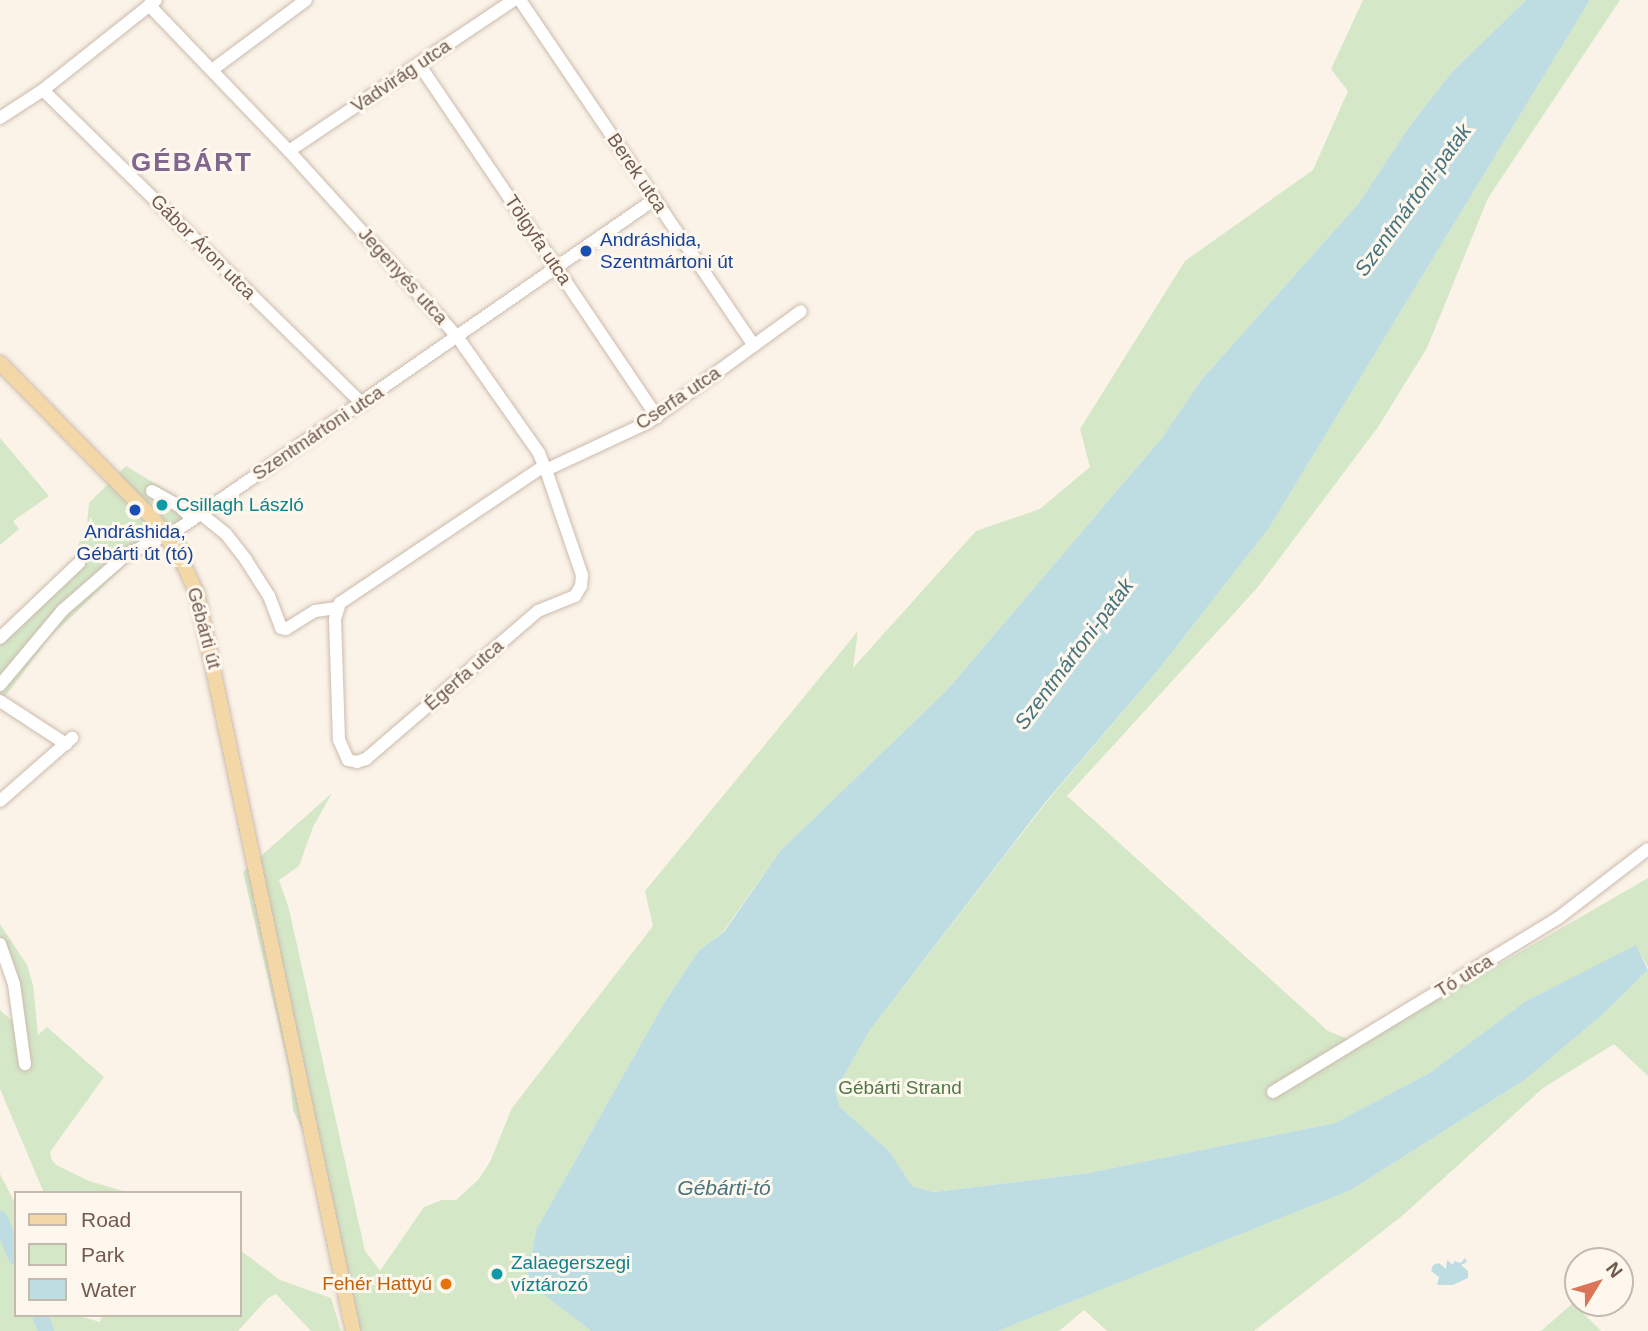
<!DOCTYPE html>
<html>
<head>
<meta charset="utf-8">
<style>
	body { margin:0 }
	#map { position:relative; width:1648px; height:1331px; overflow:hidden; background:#fbf3e8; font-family:Arial,sans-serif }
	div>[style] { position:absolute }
	.green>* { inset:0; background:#d4e7c7 }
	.water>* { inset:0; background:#bedde3 }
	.river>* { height:16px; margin:-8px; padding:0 8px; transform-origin:8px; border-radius:8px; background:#bedde3 }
	.roads { filter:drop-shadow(0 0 2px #ccbbae) drop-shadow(0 0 2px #ccbbae) }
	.minor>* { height:12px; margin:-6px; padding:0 6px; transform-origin:6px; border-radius:6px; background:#fff }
	.major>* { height:14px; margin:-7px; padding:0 7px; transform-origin:7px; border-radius:7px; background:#f3d7a6 }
	.dots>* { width:19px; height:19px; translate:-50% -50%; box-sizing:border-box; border:4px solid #fdf7ee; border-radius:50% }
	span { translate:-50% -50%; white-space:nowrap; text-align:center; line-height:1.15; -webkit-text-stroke:6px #fdf7ee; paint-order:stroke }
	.street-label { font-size:19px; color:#725b4e }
	.transit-label { font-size:19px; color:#164399 }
	.left { translate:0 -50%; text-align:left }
	.culture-label { font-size:19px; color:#0d838f }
	.park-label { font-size:19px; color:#547747 }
	.food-label { font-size:19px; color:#c56008 }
	.right { translate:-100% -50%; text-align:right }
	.water-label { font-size:21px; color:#46737d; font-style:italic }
	.district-label { font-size:26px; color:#81668e; font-weight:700; letter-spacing:2px }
	.legend { position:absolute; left:14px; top:1191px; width:228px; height:126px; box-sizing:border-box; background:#fdf7ee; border:2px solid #c5b9ae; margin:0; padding:9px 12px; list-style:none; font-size:21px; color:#725b4e }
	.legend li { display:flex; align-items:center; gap:14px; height:35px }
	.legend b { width:35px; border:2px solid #c5b9ae }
	.north { position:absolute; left:1564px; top:1247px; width:70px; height:70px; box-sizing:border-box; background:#fdf7ee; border:2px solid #c5b9ae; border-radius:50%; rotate:52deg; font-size:19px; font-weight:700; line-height:28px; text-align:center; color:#725b4e }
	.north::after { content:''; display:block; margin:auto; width:24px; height:32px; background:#da7558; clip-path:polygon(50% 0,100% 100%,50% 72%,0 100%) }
</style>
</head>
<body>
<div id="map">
	<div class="green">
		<div style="clip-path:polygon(1363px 0,1526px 0,1451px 73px,1409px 127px,1358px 204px,1202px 379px,1161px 439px,947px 690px,780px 851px,723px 932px,699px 950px,664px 1003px,536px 1230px,532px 1252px,522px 1265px,538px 1289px,591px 1331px,346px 1331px,306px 1138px,293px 1110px,289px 1069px,243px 872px,332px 793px,313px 827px,299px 866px,279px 880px,289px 909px,365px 1251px,380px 1271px,424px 1207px,442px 1200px,456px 1200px,478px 1180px,490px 1162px,512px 1108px,653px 926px,645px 891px,858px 631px,853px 668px,976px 531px,1040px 509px,1090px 467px,1080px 429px,1185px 261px,1313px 170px,1348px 91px,1331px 69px)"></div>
		<div style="clip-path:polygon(1590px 0,1620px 0,1488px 198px,1427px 348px,1378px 427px,1258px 587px,1067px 796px,1328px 1031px,1361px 1044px,1648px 878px,1648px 967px,1636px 946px,1526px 1001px,1431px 1072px,1335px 1123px,1088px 1173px,934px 1192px,912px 1186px,890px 1152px,840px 1107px,835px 1091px,870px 1030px,1045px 804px,1159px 669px,1269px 528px)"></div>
		<div style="clip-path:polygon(0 438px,49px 496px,13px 521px,19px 529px,0 545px)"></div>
		<div style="clip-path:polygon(126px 466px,209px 516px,184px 533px,195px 561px,178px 571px,161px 543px,134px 557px,50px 637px,0 703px,0 630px,71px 563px,87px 523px,89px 503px)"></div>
		<div style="clip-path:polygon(0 924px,27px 965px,33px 985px,38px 1035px,47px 1027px,104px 1077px,50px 1152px,51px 1158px,56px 1165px,89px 1181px,130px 1193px,44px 1193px,0 1089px,0 1010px,18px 1026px,8px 972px,0 956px)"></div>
		<div style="clip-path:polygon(1648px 970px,1648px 1076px,1614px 1044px,1543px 1088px,1402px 1216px,1254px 1331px,1107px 1331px,1084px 1310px,1059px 1331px,998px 1331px,1351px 1190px,1526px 1079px,1602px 1015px)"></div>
		<div style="clip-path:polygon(0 1174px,16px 1205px,16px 1315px,76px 1315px,100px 1322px,102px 1315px,240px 1315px,240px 1250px,280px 1280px,331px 1298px,341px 1331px,311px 1331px,276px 1294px,268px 1298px,238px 1331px,0 1331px)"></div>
		<div style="clip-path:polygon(1573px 1303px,1601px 1331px,1541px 1331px)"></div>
	</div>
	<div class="water">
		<div style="clip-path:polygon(1526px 0,1590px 0,1269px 528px,1159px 669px,1044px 804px,870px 1030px,835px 1091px,840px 1107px,890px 1152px,912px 1186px,934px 1192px,1088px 1173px,1335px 1123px,1431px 1072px,1526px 1001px,1636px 945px,1648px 970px,1602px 1015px,1526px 1079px,1351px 1190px,998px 1331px,591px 1331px,537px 1289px,522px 1265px,532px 1252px,536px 1230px,664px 1003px,699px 950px,724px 932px,780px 851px,947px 690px,1161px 439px,1202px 379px,1358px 204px,1409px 127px,1451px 73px)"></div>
		<div style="clip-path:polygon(1465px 1258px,1467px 1262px,1461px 1265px,1468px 1271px,1468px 1278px,1453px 1285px,1437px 1285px,1439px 1277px,1431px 1271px,1433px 1265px,1439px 1263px,1446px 1269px,1447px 1260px,1453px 1265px,1454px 1261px,1461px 1263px)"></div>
	</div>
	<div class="river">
		<div style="left:0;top:1219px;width:41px;rotate:67.2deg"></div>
		<div style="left:40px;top:1315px;width:17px;rotate:69deg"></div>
	</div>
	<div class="roads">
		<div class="minor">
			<div style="left:520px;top:0;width:417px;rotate:55.9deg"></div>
			<div style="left:149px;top:5px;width:202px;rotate:46.2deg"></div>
			<div style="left:289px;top:151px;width:248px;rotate:47.8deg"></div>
			<div style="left:456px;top:335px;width:144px;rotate:54.9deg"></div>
			<div style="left:539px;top:453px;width:14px;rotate:69deg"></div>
			<div style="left:544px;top:466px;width:4px;rotate:63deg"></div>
			<div style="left:546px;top:470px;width:111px;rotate:71.1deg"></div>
			<div style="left:582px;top:575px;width:11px;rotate:95deg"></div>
			<div style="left:581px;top:586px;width:12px;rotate:121deg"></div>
			<div style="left:575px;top:596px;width:40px;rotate:158deg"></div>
			<div style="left:538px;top:611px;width:227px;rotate:139.3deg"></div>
			<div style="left:366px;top:759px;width:9px;rotate:162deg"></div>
			<div style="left:357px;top:762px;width:9px;rotate:-167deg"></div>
			<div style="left:348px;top:760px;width:22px;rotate:-114deg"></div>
			<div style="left:339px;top:740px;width:121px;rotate:-91.9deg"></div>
			<div style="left:335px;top:619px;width:17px;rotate:-73deg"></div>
			<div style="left:340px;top:603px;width:246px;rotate:-33.9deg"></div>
			<div style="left:419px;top:64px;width:426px;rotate:56deg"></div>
			<div style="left:212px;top:70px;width:117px;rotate:-36.7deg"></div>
			<div style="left:43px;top:90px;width:448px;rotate:44.5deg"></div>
			<div style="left:0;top:118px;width:51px;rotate:-33.1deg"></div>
			<div style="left:43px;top:90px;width:144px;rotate:-38.5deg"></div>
			<div style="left:289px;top:151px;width:271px;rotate:-33.9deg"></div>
			<div style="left:546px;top:470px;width:111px;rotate:-25deg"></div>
			<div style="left:647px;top:423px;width:190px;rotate:-36deg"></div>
			<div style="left:152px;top:491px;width:31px;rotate:29deg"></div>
			<div style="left:179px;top:506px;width:19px;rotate:43deg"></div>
			<div style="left:200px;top:513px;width:33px;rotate:39deg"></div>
			<div style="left:226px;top:534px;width:33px;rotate:52deg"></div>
			<div style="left:246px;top:560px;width:43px;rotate:57.4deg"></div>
			<div style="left:269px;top:596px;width:34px;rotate:69deg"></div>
			<div style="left:281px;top:628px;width:5px;rotate:11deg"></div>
			<div style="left:286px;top:629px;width:34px;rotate:-32deg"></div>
			<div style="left:315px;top:611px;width:22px;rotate:-8deg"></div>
			<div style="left:0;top:638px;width:109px;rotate:-43.5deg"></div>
			<div style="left:0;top:685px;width:98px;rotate:-50deg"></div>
			<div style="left:63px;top:610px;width:84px;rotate:-41.1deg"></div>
			<div style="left:126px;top:555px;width:60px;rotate:-26.6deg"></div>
			<div style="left:180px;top:528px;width:578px;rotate:-34.71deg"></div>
			<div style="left:0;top:701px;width:79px;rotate:33.1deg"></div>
			<div style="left:0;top:801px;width:96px;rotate:-41.2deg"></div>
			<div style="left:0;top:944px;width:42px;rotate:70.7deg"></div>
			<div style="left:14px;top:984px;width:81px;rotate:82.2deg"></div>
			<div style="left:1273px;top:1092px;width:334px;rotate:-31.4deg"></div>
			<div style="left:1558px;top:918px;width:113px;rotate:-37.5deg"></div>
		</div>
		<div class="major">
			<div style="left:0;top:363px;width:221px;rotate:45.5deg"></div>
			<div style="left:155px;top:521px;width:44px;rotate:55.2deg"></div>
			<div style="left:180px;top:557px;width:40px;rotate:65deg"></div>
			<div style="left:197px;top:593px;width:754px;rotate:78.06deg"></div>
		</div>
	</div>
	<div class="dots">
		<div style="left:586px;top:251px;background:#1a4fb4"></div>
		<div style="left:162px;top:505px;background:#0f9aa8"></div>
		<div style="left:135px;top:510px;background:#1a4fb4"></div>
		<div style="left:497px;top:1274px;background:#0f9aa8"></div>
		<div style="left:446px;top:1284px;background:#e8710a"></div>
	</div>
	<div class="street-label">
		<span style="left:401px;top:76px;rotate:-34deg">Vadvirág utca</span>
		<span style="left:637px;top:173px;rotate:56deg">Berek utca</span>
		<span style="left:538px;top:240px;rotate:56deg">Tölgyfa utca</span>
		<span style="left:203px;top:247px;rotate:45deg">Gábor Áron utca</span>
		<span style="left:403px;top:276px;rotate:48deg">Jegenyés utca</span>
		<span style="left:678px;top:398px;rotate:-34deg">Cserfa utca</span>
		<span style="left:318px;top:433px;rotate:-34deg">Szentmártoni utca</span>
		<span style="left:204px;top:628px;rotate:75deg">Gébárti út</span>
		<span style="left:464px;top:675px;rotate:-41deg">Égerfa utca</span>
		<span style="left:1464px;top:976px;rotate:-32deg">Tó utca</span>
	</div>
	<div class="transit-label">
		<span class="left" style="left:600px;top:251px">Andráshida,<br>Szentmártoni út</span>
		<span style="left:135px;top:543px">Andráshida,<br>Gébárti út (tó)</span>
	</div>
	<div class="culture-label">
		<span class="left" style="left:176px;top:505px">Csillagh László</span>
		<span class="left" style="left:511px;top:1274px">Zalaegerszegi<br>víztározó</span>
	</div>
	<div class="park-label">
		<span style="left:900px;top:1088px">Gébárti Strand</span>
	</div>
	<div class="food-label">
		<span class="right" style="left:432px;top:1284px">Fehér Hattyú</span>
	</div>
	<div class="water-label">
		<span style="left:1413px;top:200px;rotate:-54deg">Szentmártoni-patak</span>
		<span style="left:1074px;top:654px;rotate:-53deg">Szentmártoni-patak</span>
		<span style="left:724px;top:1188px">Gébárti-tó</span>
	</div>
	<div class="district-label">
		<span style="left:192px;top:163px">GÉBÁRT</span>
	</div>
	<ul class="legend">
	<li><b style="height:9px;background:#f3d7a6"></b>Road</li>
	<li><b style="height:19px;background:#d4e7c7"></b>Park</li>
	<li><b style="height:19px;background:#bedde3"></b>Water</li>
	</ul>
	<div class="north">N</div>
</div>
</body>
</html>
